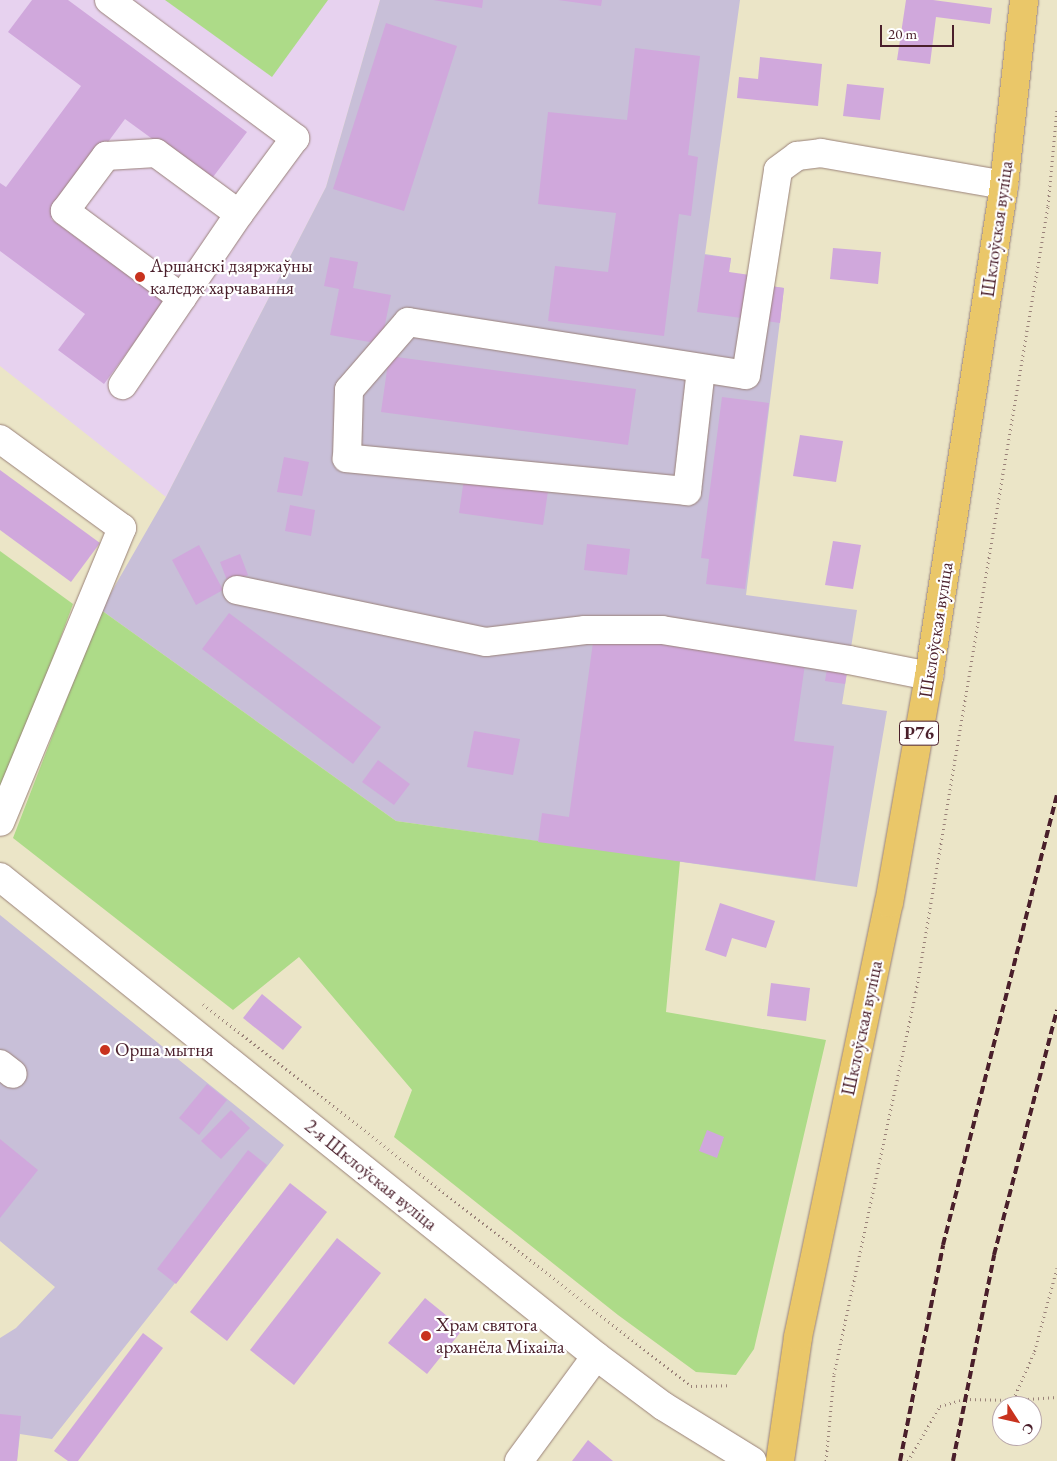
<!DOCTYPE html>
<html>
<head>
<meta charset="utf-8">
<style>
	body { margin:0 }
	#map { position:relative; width:1057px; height:1461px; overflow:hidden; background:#ebe5c7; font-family:"EB Garamond",serif }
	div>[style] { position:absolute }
	.built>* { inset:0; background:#e7d2ef }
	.industrial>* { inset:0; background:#c8bfd8 }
	.green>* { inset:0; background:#addb88 }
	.building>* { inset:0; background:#d0a8dc }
	.path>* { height:3px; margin-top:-1.5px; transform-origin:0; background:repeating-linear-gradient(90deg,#9a8279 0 1px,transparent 0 5px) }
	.roads { filter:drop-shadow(0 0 1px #9a8279) drop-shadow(0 0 1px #9a8279) }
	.minor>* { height:28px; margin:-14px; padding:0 14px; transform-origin:14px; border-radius:14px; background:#fff }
	.major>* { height:28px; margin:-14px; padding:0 14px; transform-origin:14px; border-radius:14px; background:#eac769 }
	.rail>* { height:4px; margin-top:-2px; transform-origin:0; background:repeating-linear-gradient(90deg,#4a1f2b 0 8px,transparent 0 12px) }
	.dots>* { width:14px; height:14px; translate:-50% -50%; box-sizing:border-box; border:2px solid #fff; border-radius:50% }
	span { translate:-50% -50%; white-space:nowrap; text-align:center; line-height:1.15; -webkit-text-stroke:4.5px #fff; paint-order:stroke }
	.shield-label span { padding:1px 4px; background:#fff; border:1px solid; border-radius:4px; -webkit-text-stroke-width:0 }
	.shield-label { font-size:18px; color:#4a1f2b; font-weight:700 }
	.street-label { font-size:19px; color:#4a1f2b }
	.poi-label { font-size:19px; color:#4a1f2b }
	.left { translate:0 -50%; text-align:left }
	.north { position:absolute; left:992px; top:1396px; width:50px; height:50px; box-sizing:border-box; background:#fff; border:1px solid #b7a5aa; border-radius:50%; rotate:125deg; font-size:14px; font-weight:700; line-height:20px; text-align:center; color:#4a1f2b }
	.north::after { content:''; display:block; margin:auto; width:18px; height:22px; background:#c8321e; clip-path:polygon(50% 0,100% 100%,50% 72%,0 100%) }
	.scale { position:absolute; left:880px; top:25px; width:74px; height:22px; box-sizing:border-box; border:2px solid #4a1f2b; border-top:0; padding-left:6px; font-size:15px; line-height:18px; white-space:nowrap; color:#4a1f2b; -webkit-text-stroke:4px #fff; paint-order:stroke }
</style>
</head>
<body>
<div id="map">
	<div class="built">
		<div style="clip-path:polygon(0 0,380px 0,326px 187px,166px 497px,0 366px)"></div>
	</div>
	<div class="industrial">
		<div style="clip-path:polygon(380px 0,740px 0,705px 254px,731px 258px,729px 272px,749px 283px,784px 288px,746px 595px,857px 610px,842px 704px,887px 711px,857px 887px,396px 821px,101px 610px,166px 497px,326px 187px)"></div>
		<div style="clip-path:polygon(0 915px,284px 1145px,52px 1439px,20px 1434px,17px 1461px,0 1461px,0 1338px,16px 1328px,55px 1287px,0 1241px)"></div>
	</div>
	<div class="green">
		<div style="clip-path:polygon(165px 0,328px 0,272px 77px)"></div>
		<div style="clip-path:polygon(0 551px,73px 604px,0 801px)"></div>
		<div style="clip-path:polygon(101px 610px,396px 821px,680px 861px,666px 1012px,826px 1040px,754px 1349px,736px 1375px,696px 1372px,618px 1315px,394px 1137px,412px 1090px,299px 957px,233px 1010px,13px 838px)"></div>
	</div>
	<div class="building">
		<div style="clip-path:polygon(32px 0,68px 0,247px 132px,210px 181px,125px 119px,51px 219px,164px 302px,104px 384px,58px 350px,85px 314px,0 251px,0 183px,6px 187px,81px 86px,8px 32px)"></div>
		<div style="clip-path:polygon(433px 0,483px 0,482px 8px)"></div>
		<div style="clip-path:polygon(558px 0,602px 0,601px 6px)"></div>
		<div style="clip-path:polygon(906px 0,933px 0,992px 8px,990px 24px,936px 17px,930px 64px,897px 60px)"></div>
		<div style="clip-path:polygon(386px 23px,457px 46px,404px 211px,333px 189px)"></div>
		<div style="clip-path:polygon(635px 48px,700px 56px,688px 155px,698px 157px,691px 216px,679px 214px,664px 336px,548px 321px,555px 266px,608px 272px,616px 213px,538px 204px,548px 112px,627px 120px)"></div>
		<div style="clip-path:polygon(760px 57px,822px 64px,818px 106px,737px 98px,739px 77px,758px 79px)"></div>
		<div style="clip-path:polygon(847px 84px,884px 88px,880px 120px,843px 116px)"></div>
		<div style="clip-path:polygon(833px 248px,881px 252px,878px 284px,830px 279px)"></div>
		<div style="clip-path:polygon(705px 255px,731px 258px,729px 272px,750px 275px,749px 283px,784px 288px,780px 323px,697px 312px)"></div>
		<div style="clip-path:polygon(330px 257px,358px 262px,353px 288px,391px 295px,381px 344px,330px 335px,339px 289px,324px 286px)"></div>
		<div style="clip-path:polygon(389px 356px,636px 389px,628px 445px,381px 412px)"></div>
		<div style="clip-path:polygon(722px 397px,769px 403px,745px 589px,706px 584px,709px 559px,701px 558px)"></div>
		<div style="clip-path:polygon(800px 435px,843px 441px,836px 482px,793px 476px)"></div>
		<div style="clip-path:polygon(284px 457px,309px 462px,302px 496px,277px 492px)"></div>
		<div style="clip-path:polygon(0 470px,100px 543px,71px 582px,0 530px)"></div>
		<div style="clip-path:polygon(464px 479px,548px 491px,543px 525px,459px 513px)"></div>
		<div style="clip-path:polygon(290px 505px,315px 510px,311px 536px,285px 531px)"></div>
		<div style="clip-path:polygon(833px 541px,861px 545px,853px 589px,825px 585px)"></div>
		<div style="clip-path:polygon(587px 544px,630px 549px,627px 575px,584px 570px)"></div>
		<div style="clip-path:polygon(199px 545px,223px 590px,196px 605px,172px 560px)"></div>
		<div style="clip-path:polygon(240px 554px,248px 575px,228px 583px,220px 562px)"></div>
		<div style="clip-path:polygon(229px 613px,381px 727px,353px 764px,202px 649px)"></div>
		<div style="clip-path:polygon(594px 635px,805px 664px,794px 741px,834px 746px,815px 880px,538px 842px,542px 813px,569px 817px)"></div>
		<div style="clip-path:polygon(828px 663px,848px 666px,845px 684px,825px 681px)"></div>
		<div style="clip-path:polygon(474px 731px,520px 739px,513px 775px,467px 767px)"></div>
		<div style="clip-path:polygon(378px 760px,410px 784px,394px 805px,362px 782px)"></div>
		<div style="clip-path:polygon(720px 903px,775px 921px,766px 948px,732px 938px,726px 957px,705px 950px)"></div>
		<div style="clip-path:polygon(771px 983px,810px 988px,806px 1021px,767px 1016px)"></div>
		<div style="clip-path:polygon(262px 994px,302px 1027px,283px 1050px,243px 1018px)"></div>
		<div style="clip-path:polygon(207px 1084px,227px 1100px,199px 1135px,179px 1118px)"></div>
		<div style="clip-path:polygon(231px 1110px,250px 1128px,221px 1159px,201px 1141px)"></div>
		<div style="clip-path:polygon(707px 1130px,724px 1137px,717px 1158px,699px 1151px)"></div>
		<div style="clip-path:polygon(0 1139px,38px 1170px,0 1218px)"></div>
		<div style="clip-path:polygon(248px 1150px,267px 1165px,176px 1284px,157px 1269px)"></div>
		<div style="clip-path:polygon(290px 1183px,327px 1212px,227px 1341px,190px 1312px)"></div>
		<div style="clip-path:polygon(337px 1238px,381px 1273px,294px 1385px,250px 1350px)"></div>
		<div style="clip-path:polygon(425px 1298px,463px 1329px,427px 1374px,388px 1343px)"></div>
		<div style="clip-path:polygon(143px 1333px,163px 1348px,78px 1461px,68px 1461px,54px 1451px)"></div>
		<div style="clip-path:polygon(0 1414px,21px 1416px,17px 1461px,0 1461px)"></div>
		<div style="clip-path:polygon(588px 1440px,613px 1461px,572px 1461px)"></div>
	</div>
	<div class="path">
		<div style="left:203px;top:1004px;width:620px;rotate:38.05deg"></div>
		<div style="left:691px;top:1386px;width:39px;rotate:-1deg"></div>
		<div style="left:1057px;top:1268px;width:88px;rotate:105.1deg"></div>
		<div style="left:1034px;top:1353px;width:51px;rotate:114.1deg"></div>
		<div style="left:1013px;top:1400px;width:44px;rotate:-3.9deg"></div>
		<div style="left:826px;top:1461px;width:87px;rotate:-84.7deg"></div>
		<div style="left:834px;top:1374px;width:391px;rotate:-77.9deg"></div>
		<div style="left:916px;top:992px;width:797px;rotate:-80.47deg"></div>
		<div style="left:1048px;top:206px;width:97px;rotate:-84.7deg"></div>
		<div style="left:908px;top:1461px;width:64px;rotate:-59.8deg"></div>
		<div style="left:940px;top:1406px;width:26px;rotate:-16deg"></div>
		<div style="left:965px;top:1399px;width:48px;rotate:1.2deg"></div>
	</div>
	<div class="roads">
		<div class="minor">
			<div style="left:109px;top:0;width:232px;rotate:36.6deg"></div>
			<div style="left:295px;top:138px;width:94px;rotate:126.4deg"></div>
			<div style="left:239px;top:214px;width:207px;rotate:124.2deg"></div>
			<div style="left:182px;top:298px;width:146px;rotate:-143.4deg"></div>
			<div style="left:65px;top:211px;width:69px;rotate:-53.3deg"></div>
			<div style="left:106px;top:156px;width:50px;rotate:-3.4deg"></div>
			<div style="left:156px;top:153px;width:103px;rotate:36.3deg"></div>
			<div style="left:701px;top:369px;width:123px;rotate:96.5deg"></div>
			<div style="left:687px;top:491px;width:342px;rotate:-174.5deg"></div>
			<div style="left:347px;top:458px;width:68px;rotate:-88.3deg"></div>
			<div style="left:349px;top:390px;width:90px;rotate:-49.1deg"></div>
			<div style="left:408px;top:322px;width:342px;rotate:8.9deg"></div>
			<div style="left:746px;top:375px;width:207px;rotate:-81.1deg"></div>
			<div style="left:778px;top:170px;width:24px;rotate:-36deg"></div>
			<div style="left:797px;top:156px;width:24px;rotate:-7deg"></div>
			<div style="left:821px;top:153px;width:186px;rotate:9.9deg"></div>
			<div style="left:0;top:439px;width:151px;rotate:36.1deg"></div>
			<div style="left:122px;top:528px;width:318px;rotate:112.5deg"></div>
			<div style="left:237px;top:590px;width:254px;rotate:11.8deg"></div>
			<div style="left:486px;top:642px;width:100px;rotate:-6.9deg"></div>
			<div style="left:585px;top:630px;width:77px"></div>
			<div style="left:662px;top:630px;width:189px;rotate:9.1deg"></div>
			<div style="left:849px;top:660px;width:82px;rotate:11.3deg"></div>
			<div style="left:0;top:877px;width:765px;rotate:38.79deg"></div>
			<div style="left:596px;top:1356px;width:84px;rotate:36.7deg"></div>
			<div style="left:663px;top:1406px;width:105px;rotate:31.7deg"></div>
			<div style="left:0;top:1064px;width:16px;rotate:38deg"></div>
			<div style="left:519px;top:1461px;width:130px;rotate:-53.7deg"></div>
		</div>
		<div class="major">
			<div style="left:780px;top:1461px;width:125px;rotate:-81.7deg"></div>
			<div style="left:798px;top:1337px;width:443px;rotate:-78.2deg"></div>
			<div style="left:889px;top:903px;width:230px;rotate:-80deg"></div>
			<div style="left:929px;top:676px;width:497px;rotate:-81.3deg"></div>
			<div style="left:1004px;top:185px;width:186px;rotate:-83.8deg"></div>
		</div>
	</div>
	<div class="rail">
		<div style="left:900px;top:1461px;width:220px;rotate:-78.7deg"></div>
		<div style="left:943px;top:1245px;width:464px;rotate:-75.8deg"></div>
		<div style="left:953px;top:1461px;width:210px;rotate:-78.7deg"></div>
		<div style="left:994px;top:1255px;width:253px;rotate:-75.6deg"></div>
	</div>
	<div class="dots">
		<div style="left:140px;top:277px;background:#c8321e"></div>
		<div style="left:105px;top:1050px;background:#c8321e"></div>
		<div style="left:426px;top:1336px;background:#c8321e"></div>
	</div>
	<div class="shield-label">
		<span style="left:919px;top:733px">Р76</span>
	</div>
	<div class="street-label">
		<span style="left:997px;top:229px;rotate:-82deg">Шклоўская вуліца</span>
		<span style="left:936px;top:630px;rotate:-81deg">Шклоўская вуліца</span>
		<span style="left:862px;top:1028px;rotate:-78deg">Шклоўская вуліца</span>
		<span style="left:371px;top:1175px;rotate:39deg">2-я Шклоўская вуліца</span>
	</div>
	<div class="poi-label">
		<span class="left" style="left:150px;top:277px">Аршанскі дзяржаўны<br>каледж харчавання</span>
		<span class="left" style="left:115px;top:1050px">Орша мытня</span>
		<span class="left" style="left:436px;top:1336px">Храм святога<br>арханёла Міхаіла</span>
	</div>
	<div class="north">С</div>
	<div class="scale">20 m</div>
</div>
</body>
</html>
